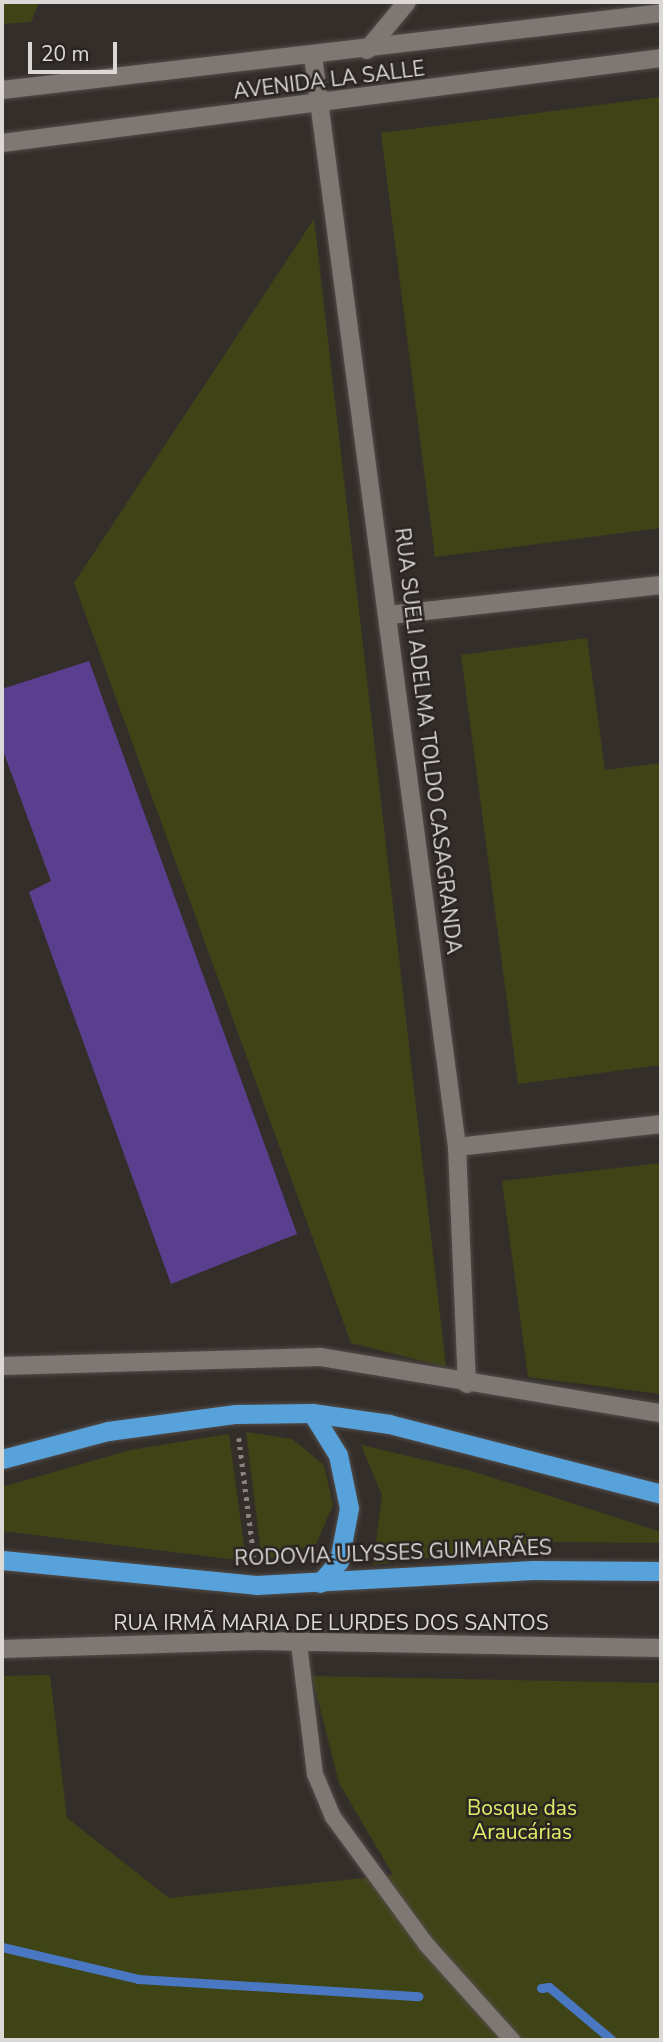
<!DOCTYPE html>
<html>
<head>
<meta charset="utf-8">
<style>
	body { margin:0 }
	#map { position:relative; width:663px; height:2042px; overflow:hidden; background:#342e2b; font-family:"Nunito Sans",sans-serif }
	div>[style] { position:absolute }
	.green>* { inset:0; background:#3f4417 }
	.stream>* { height:9px; margin:-4.5px; padding:0 4.5px; transform-origin:4.5px; border-radius:4.5px; background:#4977c2 }
	.building>* { inset:0; background:#5b3f8f }
	.path>* { height:4.5px; margin-top:-2.25px; transform-origin:0; background:repeating-linear-gradient(90deg,#888380 0 3.5px,transparent 0 8.5px) }
	.roads { filter:drop-shadow(0 0 2px #524d4a) drop-shadow(0 0 2px #524d4a) }
	.service>* { height:16px; margin:-8px; padding:0 8px; transform-origin:8px; border-radius:8px; background:#7e7773 }
	.minor>* { height:18px; margin:-9px; padding:0 9px; transform-origin:9px; border-radius:9px; background:#7e7773 }
	.tertiary>* { height:18px; margin:-9px; padding:0 9px; transform-origin:9px; border-radius:9px; background:#7e7773 }
	.secondary>* { height:18px; margin:-9px; padding:0 9px; transform-origin:9px; border-radius:9px; background:#7e7773 }
	.trunk>* { height:19px; margin:-9.5px; padding:0 9.5px; transform-origin:9.5px; border-radius:9.5px; background:#58a2dc }
	span { translate:-50% -50%; white-space:nowrap; text-align:center; line-height:1.15; -webkit-text-stroke:5px #2a2522; paint-order:stroke }
	.street-label { font-size:21px; color:#dcd8d6 }
	.park-label { font-size:21px; color:#e0ef6a }
	.frame { position:absolute; inset:0; border:4px solid #dcd8d6; pointer-events:none }
	.scale { position:absolute; left:28px; top:42px; width:89px; height:32px; box-sizing:border-box; border:4px solid #dcd8d6; border-top:0; padding-left:9px; font-size:21px; line-height:24px; white-space:nowrap; color:#dcd8d6; -webkit-text-stroke:5px #2a2522; paint-order:stroke }
</style>
</head>
<body>
<div id="map">
	<div class="green">
		<div style="clip-path:polygon(2px 2px,39px 2px,31px 22px,2px 24px)"></div>
		<div style="clip-path:polygon(661px 97px,661px 528px,435px 557px,381px 133px)"></div>
		<div style="clip-path:polygon(314px 219px,446px 1367px,351px 1343px,74px 583px)"></div>
		<div style="clip-path:polygon(587px 638px,605px 770px,661px 763px,661px 1065px,518px 1084px,461px 655px)"></div>
		<div style="clip-path:polygon(661px 1163px,661px 1394px,528px 1377px,502px 1181px)"></div>
		<div style="clip-path:polygon(246px 1432px,292px 1439px,324px 1465px,333px 1505px,316px 1544px,262px 1561px)"></div>
		<div style="clip-path:polygon(229px 1434px,246px 1561px,2px 1531px,2px 1487px,130px 1450px)"></div>
		<div style="clip-path:polygon(361px 1445px,472px 1471px,661px 1532px,661px 1543px,549px 1542px,373px 1565px,382px 1495px)"></div>
		<div style="clip-path:polygon(50px 1675px,67px 1818px,169px 1898px,393px 1875px,339px 1783px,312px 1676px,661px 1683px,661px 2040px,2px 2040px,2px 1676px)"></div>
	</div>
	<div class="stream">
		<div style="left:2px;top:1947px;width:140px;rotate:13.2deg"></div>
		<div style="left:138px;top:1979px;width:281px;rotate:3.5deg"></div>
		<div style="left:541px;top:1988px;width:8px;rotate:-7deg"></div>
		<div style="left:549px;top:1987px;width:82px;rotate:40.1deg"></div>
	</div>
	<div class="building">
		<div style="clip-path:polygon(89px 661px,297px 1234px,171px 1284px,29px 892px,51px 881px,2px 748px,2px 689px)"></div>
	</div>
	<div class="path">
		<div style="left:239px;top:1438px;width:120px;rotate:82.8deg"></div>
	</div>
	<div class="roads">
		<div class="service">
			<div style="left:299px;top:1644px;width:131px;rotate:83deg"></div>
			<div style="left:315px;top:1774px;width:47px;rotate:67.3deg"></div>
			<div style="left:333px;top:1817px;width:157px;rotate:53.8deg"></div>
			<div style="left:426px;top:1944px;width:129px;rotate:48.1deg"></div>
		</div>
		<div class="minor">
			<div style="left:367px;top:50px;width:62px;rotate:-50.2deg"></div>
			<div style="left:313px;top:56px;width:1100px;rotate:82.48deg"></div>
			<div style="left:457px;top:1147px;width:237px;rotate:87.6deg"></div>
			<div style="left:389px;top:615px;width:274px;rotate:-6.3deg"></div>
			<div style="left:457px;top:1147px;width:205px;rotate:-6.4deg"></div>
		</div>
		<div class="tertiary">
			<div style="left:2px;top:1366px;width:319px;rotate:-1.6deg"></div>
			<div style="left:321px;top:1357px;width:345px;rotate:9.4deg"></div>
			<div style="left:2px;top:1649px;width:255px;rotate:-1.8deg"></div>
			<div style="left:257px;top:1641px;width:404px;rotate:1deg"></div>
		</div>
		<div class="secondary">
			<div style="left:2px;top:90px;width:663px;rotate:-6.66deg"></div>
			<div style="left:2px;top:143px;width:664px;rotate:-7.35deg"></div>
		</div>
		<div class="trunk">
			<div style="left:312px;top:1413px;width:49px;rotate:58.2deg"></div>
			<div style="left:338px;top:1455px;width:54px;rotate:78.3deg"></div>
			<div style="left:349px;top:1508px;width:54px;rotate:100.7deg"></div>
			<div style="left:339px;top:1561px;width:29px;rotate:131deg"></div>
			<div style="left:2px;top:1459px;width:110px;rotate:-14.8deg"></div>
			<div style="left:108px;top:1431px;width:129px;rotate:-7.6deg"></div>
			<div style="left:236px;top:1414px;width:76px;rotate:-0.8deg"></div>
			<div style="left:312px;top:1413px;width:78px;rotate:8.1deg"></div>
			<div style="left:389px;top:1424px;width:281px;rotate:14.4deg"></div>
			<div style="left:2px;top:1560px;width:255px;rotate:5.6deg"></div>
			<div style="left:256px;top:1585px;width:277px;rotate:-3.1deg"></div>
			<div style="left:533px;top:1570px;width:128px;rotate:0.4deg"></div>
		</div>
	</div>
	<div class="street-label">
		<span style="left:329px;top:80px;rotate:-7deg">AVENIDA LA SALLE</span>
		<span style="left:428px;top:741px;rotate:83deg">RUA SUELI ADELMA TOLDO CASAGRANDA</span>
		<span style="left:393px;top:1553px;rotate:-2deg">RODOVIA ULYSSES GUIMARÃES</span>
		<span style="left:331px;top:1623px">RUA IRMÃ MARIA DE LURDES DOS SANTOS</span>
	</div>
	<div class="park-label">
		<span style="left:522px;top:1820px">Bosque das<br>Araucárias</span>
	</div>
	<div class="frame"></div>
	<div class="scale">20 m</div>
</div>
</body>
</html>
